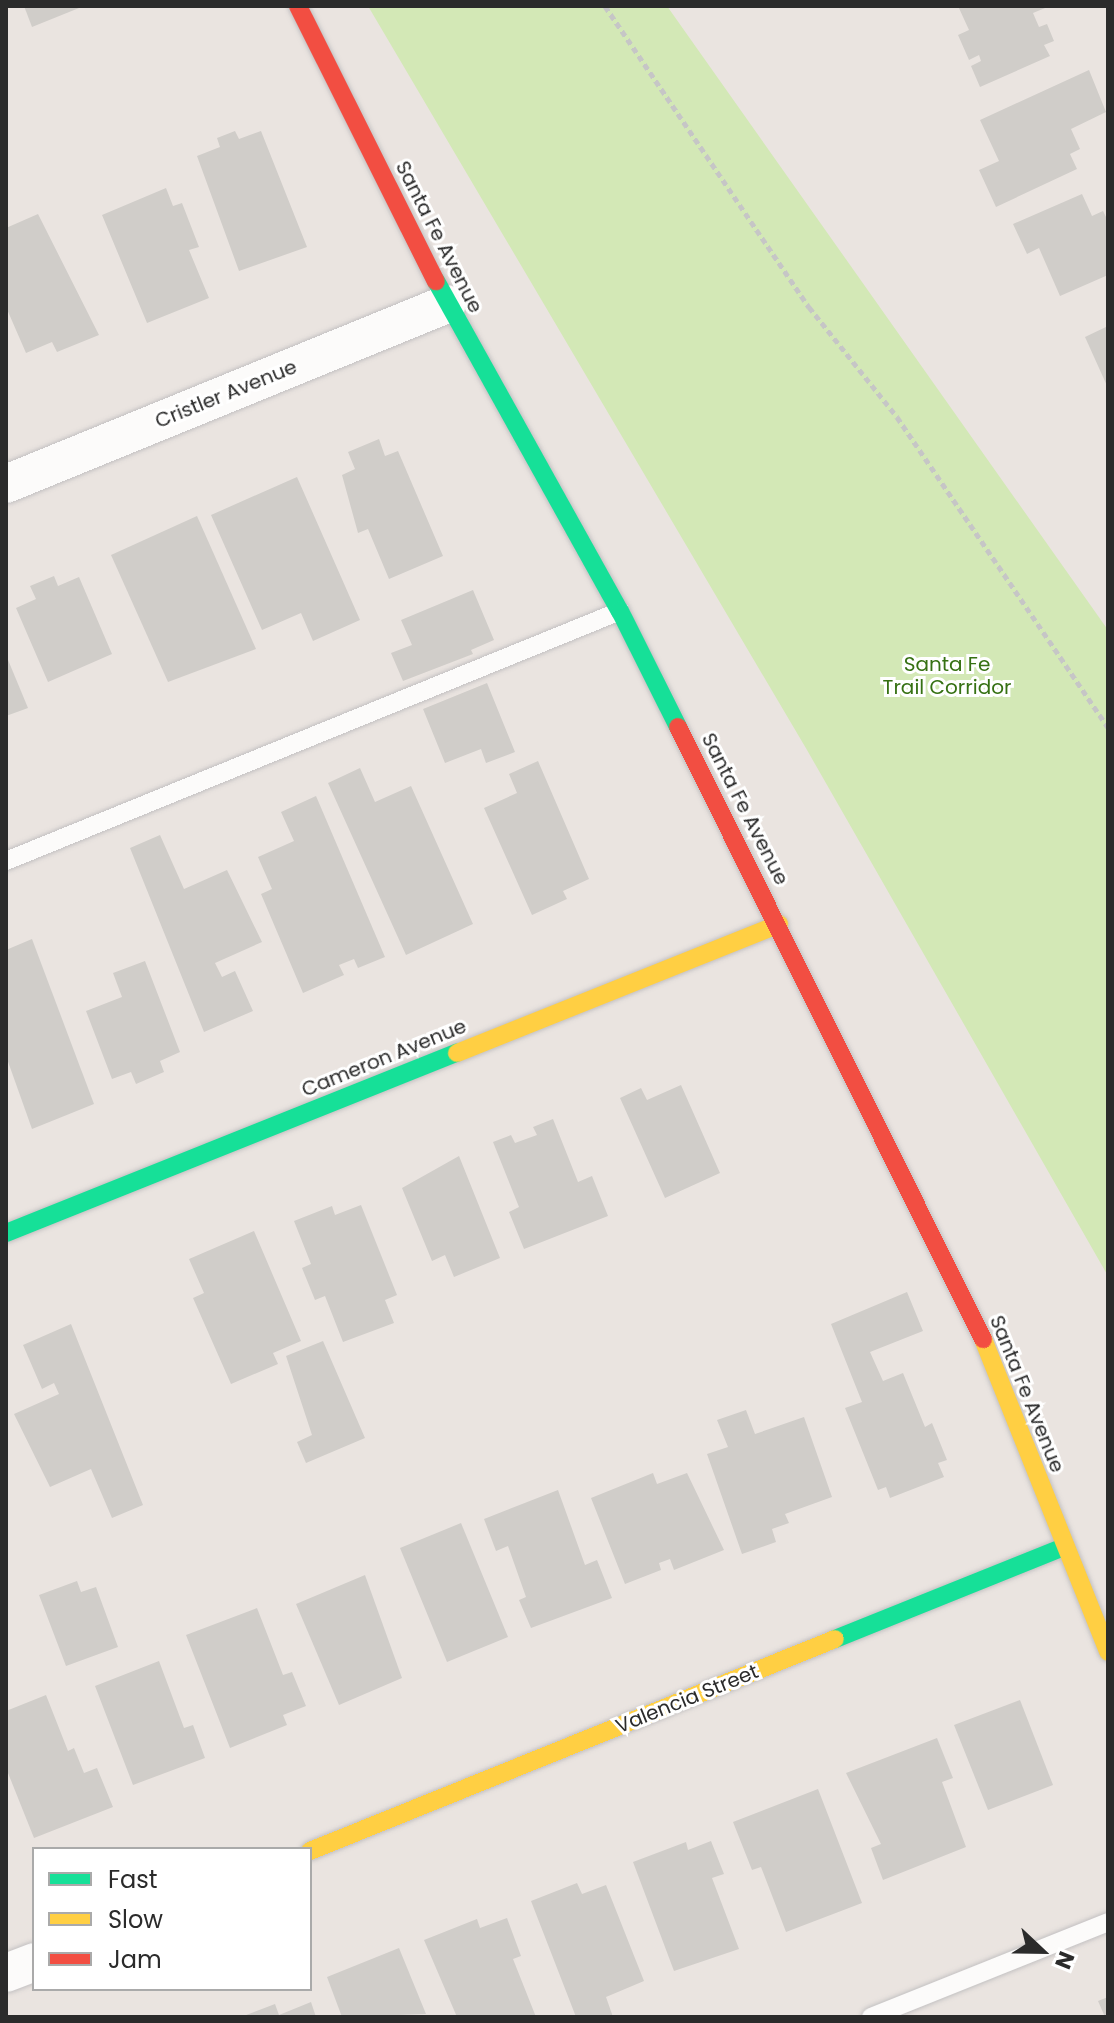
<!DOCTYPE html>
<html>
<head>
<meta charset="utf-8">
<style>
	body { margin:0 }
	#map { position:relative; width:1114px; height:2023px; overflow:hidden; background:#eae4e0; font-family:Poppins,sans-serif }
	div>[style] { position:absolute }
	.green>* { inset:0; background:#d3e8b6 }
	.building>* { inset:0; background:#d0cdc9 }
	.path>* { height:5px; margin-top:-2.5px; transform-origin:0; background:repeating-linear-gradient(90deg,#c6c6c6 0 6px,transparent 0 10px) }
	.roads { filter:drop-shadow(0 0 2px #c3c1c2) drop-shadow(0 0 2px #c3c1c2) }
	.lane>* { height:18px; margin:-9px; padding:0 9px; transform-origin:9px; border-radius:9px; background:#fcfbfa }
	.street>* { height:38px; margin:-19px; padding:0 19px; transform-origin:19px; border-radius:19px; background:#fcfbfa }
	.fast>* { height:18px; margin:-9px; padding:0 9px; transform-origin:9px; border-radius:9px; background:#16e098 }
	.slow>* { height:18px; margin:-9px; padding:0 9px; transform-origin:9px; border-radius:9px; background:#ffcf43 }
	.jam>* { height:18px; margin:-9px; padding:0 9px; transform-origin:9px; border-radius:9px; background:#f24e42 }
	span { translate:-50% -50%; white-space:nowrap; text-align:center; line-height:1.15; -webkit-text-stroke:6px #fff; paint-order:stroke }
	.street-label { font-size:20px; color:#2b2b2b }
	.park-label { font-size:20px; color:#367113 }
	.frame { position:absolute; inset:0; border:8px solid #2b2b2b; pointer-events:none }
	.legend { position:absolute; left:32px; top:1847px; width:280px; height:144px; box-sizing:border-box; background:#fff; border:2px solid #aaa; margin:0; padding:10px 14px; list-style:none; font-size:24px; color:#2b2b2b }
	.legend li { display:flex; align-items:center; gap:16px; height:40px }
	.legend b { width:40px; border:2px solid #aaa }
	.north { position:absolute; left:1002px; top:1911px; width:80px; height:80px; -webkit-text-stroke:6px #fff; paint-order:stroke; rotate:112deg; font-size:22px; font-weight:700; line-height:32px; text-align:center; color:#2b2b2b }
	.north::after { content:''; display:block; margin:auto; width:28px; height:36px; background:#2b2b2b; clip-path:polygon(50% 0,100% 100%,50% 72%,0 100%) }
</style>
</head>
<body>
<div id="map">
	<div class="green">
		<div style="clip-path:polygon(368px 6px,667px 6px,1108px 630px,1108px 1276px,807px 750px)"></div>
	</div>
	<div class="building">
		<div style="clip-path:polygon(24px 6px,84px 6px,32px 27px)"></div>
		<div style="clip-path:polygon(958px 6px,1050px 6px,1033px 13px,1039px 27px,1047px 24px,1054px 41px,1044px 45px,1050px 56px,980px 87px,971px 66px,981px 61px,979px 55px,969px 60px,958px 35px,969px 30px)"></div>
		<div style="clip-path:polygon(1089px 70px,1106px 112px,1071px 129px,1080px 149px,1070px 154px,1077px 169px,996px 207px,979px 170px,999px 161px,980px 120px)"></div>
		<div style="clip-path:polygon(235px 131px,239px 139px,261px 131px,307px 247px,239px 271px,197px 156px,220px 147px,217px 138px)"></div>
		<div style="clip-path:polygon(166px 188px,173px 206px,182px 203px,199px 247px,189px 250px,209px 298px,147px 323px,102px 215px)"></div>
		<div style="clip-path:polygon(1082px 194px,1092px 216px,1103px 211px,1108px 221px,1108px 275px,1060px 296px,1039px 248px,1027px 254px,1013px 224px)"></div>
		<div style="clip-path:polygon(38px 214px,99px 335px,57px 352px,52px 342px,26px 353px,6px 307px,6px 228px)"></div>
		<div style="clip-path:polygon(1108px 326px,1108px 388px,1085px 337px)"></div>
		<div style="clip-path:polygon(379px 439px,385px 456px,398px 451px,443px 556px,389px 579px,368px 529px,358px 533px,342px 475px,355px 469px,348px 452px)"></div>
		<div style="clip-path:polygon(297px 477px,360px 620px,313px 641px,301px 613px,262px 630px,211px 515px)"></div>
		<div style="clip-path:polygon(197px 516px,256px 649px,168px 682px,111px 555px)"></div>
		<div style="clip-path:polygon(54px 576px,58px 586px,79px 577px,112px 654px,48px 682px,16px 608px,36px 599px,30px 586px)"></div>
		<div style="clip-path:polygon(473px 590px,494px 640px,471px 650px,473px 654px,403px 681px,391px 653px,412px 645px,401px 620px)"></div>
		<div style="clip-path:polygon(6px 655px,28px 708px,6px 716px)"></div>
		<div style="clip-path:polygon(487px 683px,515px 752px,486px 763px,481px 749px,445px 763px,423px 709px)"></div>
		<div style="clip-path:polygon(538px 761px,589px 879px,563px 891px,567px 899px,532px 915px,484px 808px,517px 793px,509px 774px)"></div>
		<div style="clip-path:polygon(360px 768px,375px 802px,411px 786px,473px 924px,406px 955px,328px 783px)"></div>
		<div style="clip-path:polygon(316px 796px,385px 957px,358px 968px,354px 959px,339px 965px,344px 975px,303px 993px,261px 894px,272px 889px,258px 857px,294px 841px,281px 812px)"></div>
		<div style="clip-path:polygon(160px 835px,184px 889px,227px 870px,262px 942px,215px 963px,222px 977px,235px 971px,253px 1011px,204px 1032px,130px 848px)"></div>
		<div style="clip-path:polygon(32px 939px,94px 1104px,32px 1129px,6px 1056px,6px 950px)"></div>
		<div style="clip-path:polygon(145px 961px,180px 1052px,160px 1061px,164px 1072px,136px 1084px,131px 1072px,112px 1079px,86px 1011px,122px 997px,113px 973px)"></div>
		<div style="clip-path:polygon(681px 1085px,720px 1173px,665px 1198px,620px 1098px,641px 1088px,647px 1100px)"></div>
		<div style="clip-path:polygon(553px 1119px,578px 1182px,592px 1176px,608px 1216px,524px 1249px,509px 1212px,519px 1207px,493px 1142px,511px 1135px,515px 1143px,537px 1135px,533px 1127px)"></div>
		<div style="clip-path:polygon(459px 1156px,500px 1258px,454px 1277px,445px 1255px,432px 1261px,402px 1188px)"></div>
		<div style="clip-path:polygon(361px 1205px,397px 1295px,385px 1300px,394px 1323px,343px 1342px,325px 1296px,315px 1300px,302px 1268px,311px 1264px,294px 1221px,332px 1206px,335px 1215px)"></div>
		<div style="clip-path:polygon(254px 1231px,301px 1341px,273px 1353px,278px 1364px,231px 1384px,193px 1298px,204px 1293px,189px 1259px)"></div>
		<div style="clip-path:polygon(907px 1292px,923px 1331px,870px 1352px,883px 1381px,903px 1373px,925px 1427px,932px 1423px,947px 1460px,938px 1463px,944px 1477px,890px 1498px,886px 1487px,878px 1490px,845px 1408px,862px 1402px,831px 1324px)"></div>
		<div style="clip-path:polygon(71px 1324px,143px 1505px,112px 1518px,91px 1469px,50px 1487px,14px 1414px,59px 1394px,54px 1383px,42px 1389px,23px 1345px)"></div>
		<div style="clip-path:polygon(323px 1341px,365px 1438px,306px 1463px,297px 1442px,312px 1435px,286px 1356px)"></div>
		<div style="clip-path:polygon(746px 1410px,755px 1434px,804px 1417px,832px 1497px,785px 1514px,789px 1523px,772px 1529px,776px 1542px,742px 1554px,707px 1454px,728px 1447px,717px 1420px)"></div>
		<div style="clip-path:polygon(653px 1473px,657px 1484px,687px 1473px,724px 1550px,674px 1570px,670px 1559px,659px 1563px,661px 1570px,625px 1584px,591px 1498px)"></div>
		<div style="clip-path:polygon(558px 1490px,585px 1565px,597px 1560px,612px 1598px,531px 1628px,519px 1600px,526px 1597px,508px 1546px,496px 1551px,484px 1519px)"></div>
		<div style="clip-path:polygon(461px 1523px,508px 1637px,447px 1662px,400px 1548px)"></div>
		<div style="clip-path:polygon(365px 1575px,402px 1678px,339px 1705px,296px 1604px)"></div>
		<div style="clip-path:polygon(77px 1581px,81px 1592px,96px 1587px,118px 1647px,66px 1666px,39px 1595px)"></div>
		<div style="clip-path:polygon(257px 1608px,283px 1675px,292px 1672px,306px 1706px,283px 1715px,287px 1725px,230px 1748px,186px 1635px)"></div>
		<div style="clip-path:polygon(159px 1661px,184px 1728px,193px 1725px,205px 1758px,133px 1785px,95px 1686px)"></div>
		<div style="clip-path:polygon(46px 1695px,68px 1751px,74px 1748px,84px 1773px,97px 1768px,113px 1807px,34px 1838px,6px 1768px,6px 1711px)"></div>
		<div style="clip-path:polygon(1020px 1700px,1053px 1785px,988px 1810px,954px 1725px)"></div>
		<div style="clip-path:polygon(937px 1738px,953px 1778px,942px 1782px,966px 1847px,883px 1880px,871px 1848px,881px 1844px,846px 1773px)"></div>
		<div style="clip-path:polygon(818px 1789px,862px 1903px,786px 1932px,761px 1867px,752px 1870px,733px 1822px)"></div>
		<div style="clip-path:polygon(711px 1841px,724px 1874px,712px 1878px,739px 1949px,674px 1971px,633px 1862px,686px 1842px,688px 1850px)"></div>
		<div style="clip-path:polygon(577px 1883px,582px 1894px,606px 1885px,644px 1981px,606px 1997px,613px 2017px,576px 2017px,531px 1901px)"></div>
		<div style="clip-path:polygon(507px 1918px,521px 1956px,513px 1959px,536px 2017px,457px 2017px,424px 1940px,477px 1919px,480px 1928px)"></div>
		<div style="clip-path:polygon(399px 1948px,426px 2014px,342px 2017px,327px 1977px)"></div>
		<div style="clip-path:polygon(1108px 1997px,1108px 2017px,1105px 2017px,1098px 2001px)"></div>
		<div style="clip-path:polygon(311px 2002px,316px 2017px,241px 2017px,275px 2004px,279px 2015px)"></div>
	</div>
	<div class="path">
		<div style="left:605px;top:6px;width:364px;rotate:55.9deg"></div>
		<div style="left:809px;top:307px;width:141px;rotate:51.3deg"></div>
		<div style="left:897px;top:417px;width:375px;rotate:55.8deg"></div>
	</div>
	<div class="roads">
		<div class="lane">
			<div style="left:6px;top:861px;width:663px;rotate:-22.15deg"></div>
			<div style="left:871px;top:2017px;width:255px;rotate:-21.8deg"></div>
		</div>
		<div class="street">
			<div style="left:6px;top:484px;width:476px;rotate:-22.2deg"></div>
			<div style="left:6px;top:1973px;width:30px;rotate:-21deg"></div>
		</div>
		<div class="fast">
			<div style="left:436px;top:281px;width:378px;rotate:60.9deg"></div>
			<div style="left:620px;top:611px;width:130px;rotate:63.4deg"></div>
			<div style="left:6px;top:1233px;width:486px;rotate:-21.8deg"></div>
			<div style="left:835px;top:1639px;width:247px;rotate:-21.9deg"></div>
		</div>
		<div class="slow">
			<div style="left:457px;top:1053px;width:347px;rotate:-21.8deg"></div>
			<div style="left:983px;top:1339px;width:337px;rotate:68.2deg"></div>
			<div style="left:310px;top:1851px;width:566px;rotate:-21.99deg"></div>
		</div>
		<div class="jam">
			<div style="left:298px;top:6px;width:308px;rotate:63.4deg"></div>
			<div style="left:678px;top:727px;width:684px;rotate:63.51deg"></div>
		</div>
	</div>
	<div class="street-label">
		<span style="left:439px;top:237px;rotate:63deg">Santa Fe Avenue</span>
		<span style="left:226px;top:394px;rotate:-22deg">Cristler Avenue</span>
		<span style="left:745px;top:809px;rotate:63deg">Santa Fe Avenue</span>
		<span style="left:384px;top:1058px;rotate:-22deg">Cameron Avenue</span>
		<span style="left:1027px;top:1394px;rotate:68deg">Santa Fe Avenue</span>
		<span style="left:687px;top:1699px;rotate:-22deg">Valencia Street</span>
	</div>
	<div class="park-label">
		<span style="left:947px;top:676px">Santa Fe<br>Trail Corridor</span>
	</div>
	<div class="frame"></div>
	<ul class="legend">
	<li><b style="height:10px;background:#16e098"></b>Fast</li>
	<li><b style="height:10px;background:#ffcf43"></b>Slow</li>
	<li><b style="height:10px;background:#f24e42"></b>Jam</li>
	</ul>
	<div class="north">N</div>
</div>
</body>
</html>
